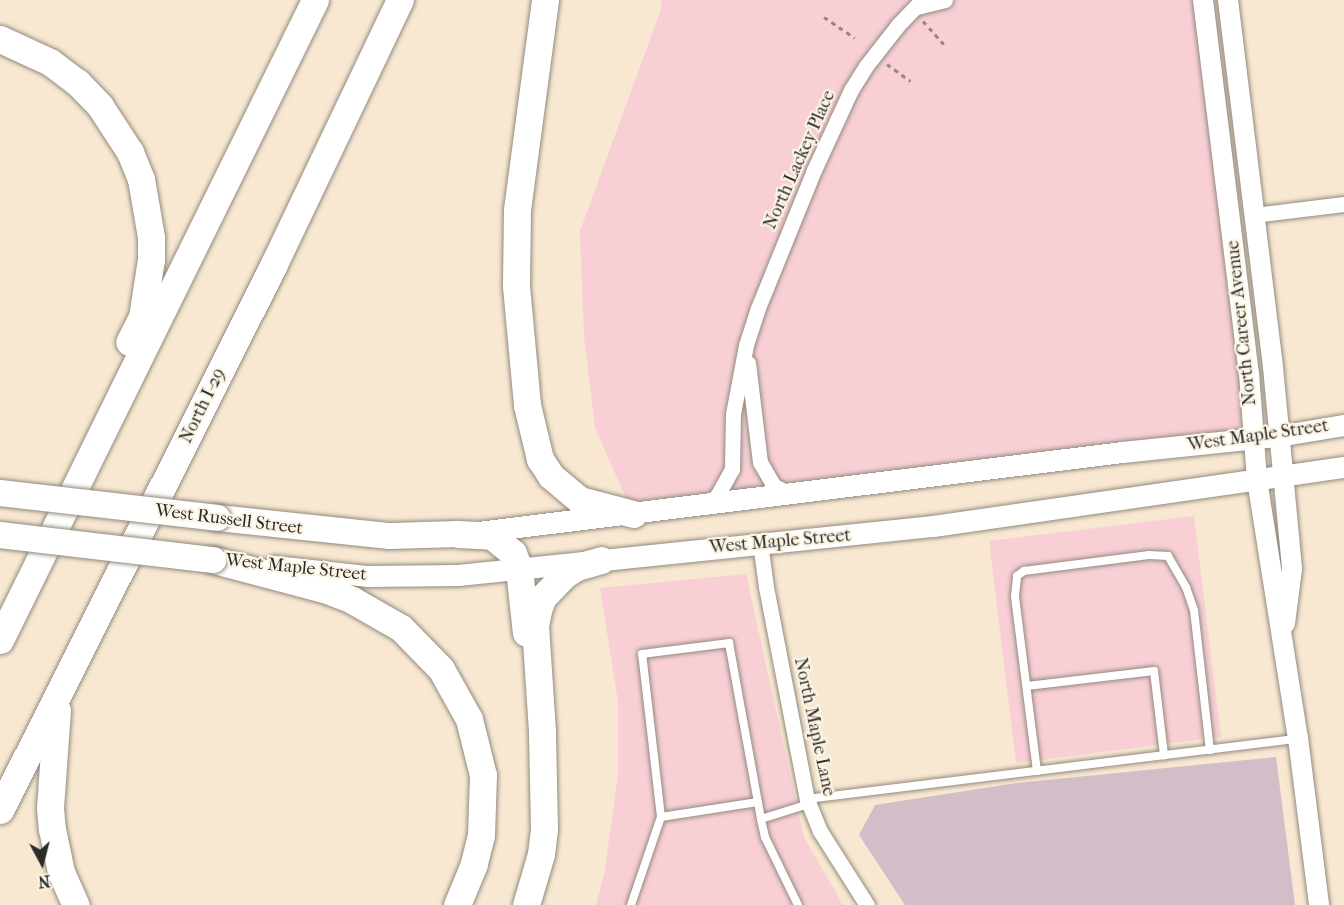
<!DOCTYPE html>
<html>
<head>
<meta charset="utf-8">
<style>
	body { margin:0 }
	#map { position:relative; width:1344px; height:905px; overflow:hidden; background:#f8e8d2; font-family:"IM FELL French Canon",serif }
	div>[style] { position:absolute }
	.built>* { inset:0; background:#f7cfd5 }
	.industrial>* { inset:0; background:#d2bdc8 }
	.path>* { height:3px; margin-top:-1.5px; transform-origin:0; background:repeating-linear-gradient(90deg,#928a7e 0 4.5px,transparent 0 9px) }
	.roads { filter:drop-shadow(0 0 2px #928a7e) drop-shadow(0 0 2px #928a7e) }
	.service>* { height:8px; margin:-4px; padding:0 4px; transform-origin:4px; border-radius:4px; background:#fff }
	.minor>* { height:15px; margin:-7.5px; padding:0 7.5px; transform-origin:7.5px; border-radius:7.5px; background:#fff }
	.tertiary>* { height:20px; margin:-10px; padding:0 10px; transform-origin:10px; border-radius:10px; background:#fff }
	.secondary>* { height:21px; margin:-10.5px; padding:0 10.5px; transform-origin:10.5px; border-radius:10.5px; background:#fff }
	.trunk>* { height:26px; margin:-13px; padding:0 13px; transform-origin:13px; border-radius:13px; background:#fff }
	.motorway>* { height:27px; margin:-13.5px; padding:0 13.5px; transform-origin:13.5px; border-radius:13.5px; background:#fff }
	.bridges { filter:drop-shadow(0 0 2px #928a7e) drop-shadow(0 0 2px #928a7e) }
	.trunk-bridge>* { height:26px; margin:-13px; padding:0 13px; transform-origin:13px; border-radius:13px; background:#fff }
	span { translate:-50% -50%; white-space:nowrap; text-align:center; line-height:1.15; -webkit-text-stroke:4.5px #fcf5e5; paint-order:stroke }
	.street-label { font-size:18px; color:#2b2b2b }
	.north { position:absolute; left:12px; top:833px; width:60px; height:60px; -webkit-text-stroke:4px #fcf5e5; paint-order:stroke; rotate:173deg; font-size:16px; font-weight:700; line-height:24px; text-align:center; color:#2b2b2b }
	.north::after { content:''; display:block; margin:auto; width:21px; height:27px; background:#2b2b2b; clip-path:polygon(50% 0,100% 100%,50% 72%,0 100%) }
</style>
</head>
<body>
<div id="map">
	<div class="built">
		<div style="clip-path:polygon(662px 0,1202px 0,1253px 438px,633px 514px,595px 428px,584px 337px,580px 231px,660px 12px)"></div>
		<div style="clip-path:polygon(1194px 516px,1221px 737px,1016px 763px,989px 541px)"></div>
		<div style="clip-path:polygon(746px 574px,804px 837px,843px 905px,596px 905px,604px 875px,618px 775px,618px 702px,600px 588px)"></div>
	</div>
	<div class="industrial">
		<div style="clip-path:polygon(1276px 757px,1295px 905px,905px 905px,859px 835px,875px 805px,1017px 783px)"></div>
	</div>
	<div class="path">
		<div style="left:824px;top:17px;width:37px;rotate:34deg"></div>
		<div style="left:923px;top:21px;width:31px;rotate:48deg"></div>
		<div style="left:887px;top:64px;width:29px;rotate:36deg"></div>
	</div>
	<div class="roads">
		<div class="service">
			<div style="left:1027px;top:686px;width:128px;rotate:-6.7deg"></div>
			<div style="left:1154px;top:671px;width:85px;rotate:83.2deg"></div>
			<div style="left:1037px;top:771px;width:176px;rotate:-97.2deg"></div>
			<div style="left:1015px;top:596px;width:20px;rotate:-84deg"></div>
			<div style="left:1017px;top:576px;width:9px;rotate:-36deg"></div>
			<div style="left:1024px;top:571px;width:126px;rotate:-7.3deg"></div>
			<div style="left:1149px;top:555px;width:19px;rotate:3deg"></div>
			<div style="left:1168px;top:556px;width:36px;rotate:60deg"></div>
			<div style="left:1186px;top:587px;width:24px;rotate:71deg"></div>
			<div style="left:1194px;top:610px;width:141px;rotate:83.5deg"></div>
			<div style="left:807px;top:799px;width:494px;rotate:-7deg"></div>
			<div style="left:661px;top:817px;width:98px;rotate:-8.8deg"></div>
			<div style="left:631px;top:905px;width:93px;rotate:-71.2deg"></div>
			<div style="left:661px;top:817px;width:164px;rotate:-96.6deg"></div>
			<div style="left:642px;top:654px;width:88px;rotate:-7.2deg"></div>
			<div style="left:729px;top:643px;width:179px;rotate:79.7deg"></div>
			<div style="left:798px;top:905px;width:76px;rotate:-115.9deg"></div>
			<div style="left:765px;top:837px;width:18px;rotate:-103deg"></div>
			<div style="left:761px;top:819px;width:50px;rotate:-17.4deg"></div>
		</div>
		<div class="minor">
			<div style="left:917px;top:7px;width:29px;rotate:-14deg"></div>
			<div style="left:1254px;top:215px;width:91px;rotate:-7deg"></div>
			<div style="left:748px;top:363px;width:100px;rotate:83.1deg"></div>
			<div style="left:760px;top:462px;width:28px;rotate:60deg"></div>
			<div style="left:774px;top:486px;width:19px;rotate:25deg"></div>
			<div style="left:706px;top:504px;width:14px;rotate:-36deg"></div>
			<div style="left:717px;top:496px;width:31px;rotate:-61deg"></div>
			<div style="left:732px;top:469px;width:55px;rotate:-89deg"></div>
			<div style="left:733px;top:414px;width:70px;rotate:-79.3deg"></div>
			<div style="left:746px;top:345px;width:39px;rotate:-72deg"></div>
			<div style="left:758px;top:308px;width:149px;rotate:-67.9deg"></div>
			<div style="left:814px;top:170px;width:88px;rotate:-65.2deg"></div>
			<div style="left:851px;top:90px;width:28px;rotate:-58deg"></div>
			<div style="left:866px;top:66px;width:52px;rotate:-52deg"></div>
			<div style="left:898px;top:25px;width:35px;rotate:-46deg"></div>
			<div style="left:760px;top:543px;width:44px;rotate:82.2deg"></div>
			<div style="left:766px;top:587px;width:216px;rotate:79.1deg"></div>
			<div style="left:807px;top:799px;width:35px;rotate:68deg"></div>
			<div style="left:820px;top:831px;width:88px;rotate:57.6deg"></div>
		</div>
		<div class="tertiary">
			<div style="left:1203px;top:0;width:376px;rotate:83deg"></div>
			<div style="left:1249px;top:373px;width:107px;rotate:85.7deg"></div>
			<div style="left:1257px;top:480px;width:261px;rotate:81deg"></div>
			<div style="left:1298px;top:738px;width:168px;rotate:82.8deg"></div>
			<div style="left:1228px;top:0;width:370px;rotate:83deg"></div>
			<div style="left:1273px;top:367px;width:203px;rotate:84.6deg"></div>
			<div style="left:1292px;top:569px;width:55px;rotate:97.3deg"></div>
		</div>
		<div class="secondary">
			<div style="left:478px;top:532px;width:649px;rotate:-7.08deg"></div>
			<div style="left:1122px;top:452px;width:157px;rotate:-5.9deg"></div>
			<div style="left:1278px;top:436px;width:67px;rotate:-9.5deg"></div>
			<div style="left:274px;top:566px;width:95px;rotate:6.1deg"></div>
			<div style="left:368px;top:576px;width:90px;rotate:-0.6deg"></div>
			<div style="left:458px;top:575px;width:478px;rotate:-5.9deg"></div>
			<div style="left:933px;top:526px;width:415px;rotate:-8.2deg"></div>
		</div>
		<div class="trunk">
			<div style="left:218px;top:518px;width:173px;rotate:6deg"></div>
			<div style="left:390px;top:536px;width:68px;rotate:-1.7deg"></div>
		</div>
		<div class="motorway">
			<div style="left:545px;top:0;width:212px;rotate:97.6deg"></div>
			<div style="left:517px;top:210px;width:76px;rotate:90.8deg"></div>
			<div style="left:516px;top:286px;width:120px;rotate:84.7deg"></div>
			<div style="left:527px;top:405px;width:56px;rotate:76.5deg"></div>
			<div style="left:540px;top:459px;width:20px;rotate:57deg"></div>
			<div style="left:551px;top:476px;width:38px;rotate:40deg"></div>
			<div style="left:580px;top:500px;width:55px;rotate:14.8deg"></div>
			<div style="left:0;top:39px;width:55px;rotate:24.7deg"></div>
			<div style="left:50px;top:62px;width:34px;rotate:37deg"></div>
			<div style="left:77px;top:82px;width:33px;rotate:46deg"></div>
			<div style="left:100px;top:106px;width:55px;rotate:56.9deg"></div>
			<div style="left:130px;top:152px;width:29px;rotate:68deg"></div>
			<div style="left:141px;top:179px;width:59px;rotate:80.2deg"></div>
			<div style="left:151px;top:237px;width:22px;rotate:90deg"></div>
			<div style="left:151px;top:259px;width:59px;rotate:98.8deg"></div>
			<div style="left:142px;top:317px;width:28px;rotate:117deg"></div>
			<div style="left:458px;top:534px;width:34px;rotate:3deg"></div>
			<div style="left:492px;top:536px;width:27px;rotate:39deg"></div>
			<div style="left:513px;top:553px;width:17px;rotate:69deg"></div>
			<div style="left:519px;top:569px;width:64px;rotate:83.8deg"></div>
			<div style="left:214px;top:560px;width:114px;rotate:14.8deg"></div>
			<div style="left:324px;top:589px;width:30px;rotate:21deg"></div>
			<div style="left:352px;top:600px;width:56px;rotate:29.7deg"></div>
			<div style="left:401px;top:628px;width:57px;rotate:45.7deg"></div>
			<div style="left:441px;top:669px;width:57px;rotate:60.8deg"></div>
			<div style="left:469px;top:719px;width:58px;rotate:76deg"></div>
			<div style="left:483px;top:775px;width:60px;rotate:91.9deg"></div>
			<div style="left:481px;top:835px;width:30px;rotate:104deg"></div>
			<div style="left:474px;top:864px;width:44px;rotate:112.5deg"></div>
			<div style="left:0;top:640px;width:713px;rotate:-63.79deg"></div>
			<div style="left:57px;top:710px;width:98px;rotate:94.1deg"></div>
			<div style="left:50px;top:808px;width:21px;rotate:85deg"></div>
			<div style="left:52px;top:829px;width:44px;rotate:78.2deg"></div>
			<div style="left:61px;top:872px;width:36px;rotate:66deg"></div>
			<div style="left:0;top:810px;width:609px;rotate:-63.35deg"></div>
			<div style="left:273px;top:266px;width:295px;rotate:-64.5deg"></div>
			<div style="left:526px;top:905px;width:53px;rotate:-73.6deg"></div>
			<div style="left:541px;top:854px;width:25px;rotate:-83deg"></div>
			<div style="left:544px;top:829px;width:98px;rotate:-91.2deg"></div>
			<div style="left:542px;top:731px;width:105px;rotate:-93.8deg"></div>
			<div style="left:535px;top:626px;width:16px;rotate:-79deg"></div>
			<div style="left:538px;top:610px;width:14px;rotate:-69deg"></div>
			<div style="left:543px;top:597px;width:30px;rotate:-46deg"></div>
			<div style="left:564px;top:575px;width:15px;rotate:-32deg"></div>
			<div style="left:577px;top:567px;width:25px;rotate:-16deg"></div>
		</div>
	</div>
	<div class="bridges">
		<div class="trunk-bridge">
			<div style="left:0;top:493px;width:219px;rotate:6.5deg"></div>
			<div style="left:0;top:535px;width:215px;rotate:6.7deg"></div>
		</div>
	</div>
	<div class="street-label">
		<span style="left:800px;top:160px;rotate:-66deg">North Lackey Place</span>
		<span style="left:1242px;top:323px;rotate:-96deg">North Career Avenue</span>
		<span style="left:203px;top:406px;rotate:-64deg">North I-29</span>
		<span style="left:1258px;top:436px;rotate:-8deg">West Maple Street</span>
		<span style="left:229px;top:520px;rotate:7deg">West Russell Street</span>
		<span style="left:780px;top:542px;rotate:-5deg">West Maple Street</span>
		<span style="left:296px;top:568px;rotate:6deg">West Maple Street</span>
		<span style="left:814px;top:727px;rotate:78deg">North Maple Lane</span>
	</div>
	<div class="north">N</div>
</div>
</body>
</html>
